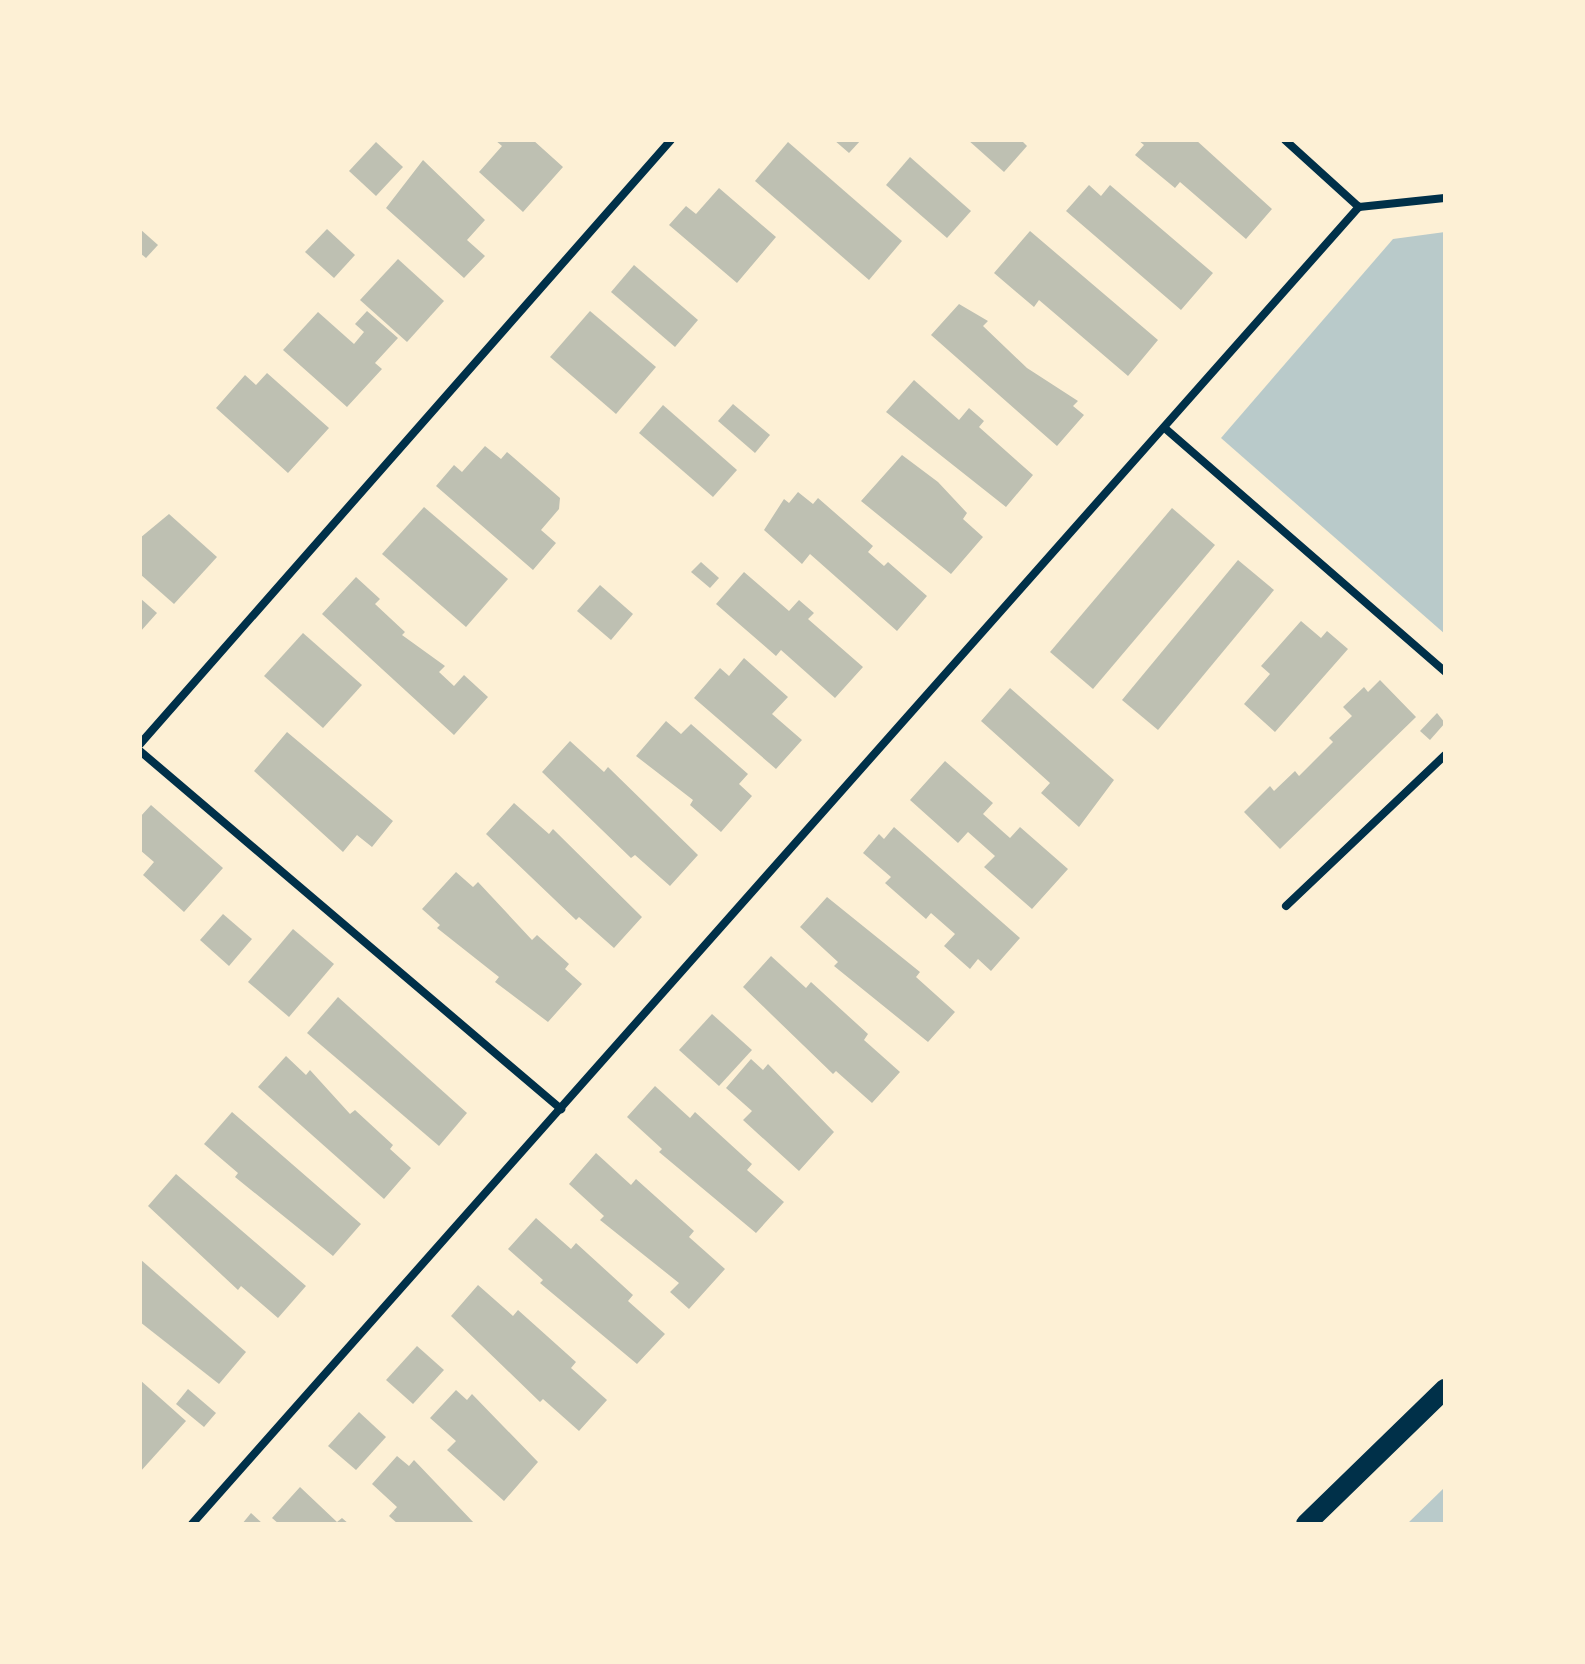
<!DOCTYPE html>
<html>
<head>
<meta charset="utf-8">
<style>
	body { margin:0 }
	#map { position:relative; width:1585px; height:1664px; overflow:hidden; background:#fdf0d5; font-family:Karla,sans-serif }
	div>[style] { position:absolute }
	.green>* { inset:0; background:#b9caca }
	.building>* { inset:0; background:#bec0b2 }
	.minor>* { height:8px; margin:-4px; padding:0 4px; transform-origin:4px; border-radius:4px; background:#003049 }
	.primary>* { height:20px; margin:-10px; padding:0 10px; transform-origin:10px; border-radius:10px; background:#003049 }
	span { translate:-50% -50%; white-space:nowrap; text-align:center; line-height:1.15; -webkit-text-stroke:6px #fdf0d5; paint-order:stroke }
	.frame { position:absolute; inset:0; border:142px solid #fdf0d5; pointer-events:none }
</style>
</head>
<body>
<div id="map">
	<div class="green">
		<div style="clip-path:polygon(1445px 232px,1445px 634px,1221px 438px,1393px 239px)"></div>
		<div style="clip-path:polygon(1445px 1487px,1445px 1524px,1407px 1524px)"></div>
	</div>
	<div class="building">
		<div style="clip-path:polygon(495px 140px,533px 140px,563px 167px,523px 212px,479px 172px,502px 146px)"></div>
		<div style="clip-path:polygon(834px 140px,861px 140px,849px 153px)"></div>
		<div style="clip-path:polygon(968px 140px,1021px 140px,1027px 146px,1004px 172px)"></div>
		<div style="clip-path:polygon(1138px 140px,1196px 140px,1272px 209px,1246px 239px,1180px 182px,1175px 188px,1135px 155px,1144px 145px)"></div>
		<div style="clip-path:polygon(376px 142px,403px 167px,376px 196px,349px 171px)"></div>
		<div style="clip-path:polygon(788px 142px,902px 241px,869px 280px,755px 181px)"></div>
		<div style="clip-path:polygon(910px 157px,971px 211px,947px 238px,886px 185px)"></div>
		<div style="clip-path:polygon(423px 160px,485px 220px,467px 240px,485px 256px,464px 278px,386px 208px)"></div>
		<div style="clip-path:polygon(1089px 185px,1101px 196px,1110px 185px,1213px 273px,1181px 310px,1066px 211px)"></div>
		<div style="clip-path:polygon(719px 188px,776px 237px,737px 283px,669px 225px,686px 206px,696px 214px)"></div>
		<div style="clip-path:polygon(140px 229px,158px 245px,146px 258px,140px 253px)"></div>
		<div style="clip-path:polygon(327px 229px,355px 255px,334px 278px,305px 252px)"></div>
		<div style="clip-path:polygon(1030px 231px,1158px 340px,1128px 376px,1039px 300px,1034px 307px,994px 273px)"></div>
		<div style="clip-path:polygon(398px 259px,444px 301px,407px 342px,360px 300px)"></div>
		<div style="clip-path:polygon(634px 265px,698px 320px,675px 347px,611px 292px)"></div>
		<div style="clip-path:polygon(959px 304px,988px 321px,983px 326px,1027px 368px,1078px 401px,1073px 406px,1084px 415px,1057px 446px,931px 335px)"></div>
		<div style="clip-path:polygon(367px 311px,398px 338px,375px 363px,382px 369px,347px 407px,283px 350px,318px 312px,354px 344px,364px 332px,355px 324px)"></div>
		<div style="clip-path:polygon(590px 311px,656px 367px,616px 414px,550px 357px)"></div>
		<div style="clip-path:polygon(267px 373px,329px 428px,288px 473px,216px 408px,245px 375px,256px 385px)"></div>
		<div style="clip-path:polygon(914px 380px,959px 420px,969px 408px,984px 421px,979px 427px,1033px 475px,1006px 507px,886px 412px)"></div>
		<div style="clip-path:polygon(733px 404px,770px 435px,755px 453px,718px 421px)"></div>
		<div style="clip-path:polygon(663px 405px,737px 470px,713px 497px,639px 433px)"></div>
		<div style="clip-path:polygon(485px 446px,501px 459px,507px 452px,560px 498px,559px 509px,541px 530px,556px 543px,533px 570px,436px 486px,454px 465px,462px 472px)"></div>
		<div style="clip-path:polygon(902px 455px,938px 482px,967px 513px,963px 519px,983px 537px,951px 574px,861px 501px)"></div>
		<div style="clip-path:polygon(798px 492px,813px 504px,818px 498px,873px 546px,868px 552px,884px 566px,888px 562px,927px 596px,897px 631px,810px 554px,802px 564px,764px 530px,784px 499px,789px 503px)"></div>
		<div style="clip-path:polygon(424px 507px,508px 579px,466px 627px,382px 554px)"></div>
		<div style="clip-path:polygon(1172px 508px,1215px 545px,1093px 689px,1050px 652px)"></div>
		<div style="clip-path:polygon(169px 514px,217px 557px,174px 604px,140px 574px,140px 538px)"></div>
		<div style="clip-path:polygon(1238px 560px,1274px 590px,1158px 730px,1122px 700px)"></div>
		<div style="clip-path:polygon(701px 562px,719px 578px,710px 588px,691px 572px)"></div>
		<div style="clip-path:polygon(744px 572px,789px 611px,799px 600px,814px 613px,808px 619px,863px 667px,835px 698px,781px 650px,776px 656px,716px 604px)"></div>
		<div style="clip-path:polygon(356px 577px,380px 599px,375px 604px,405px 632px,402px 635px,445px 666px,439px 672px,454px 686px,464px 675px,488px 697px,454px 735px,322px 614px)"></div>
		<div style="clip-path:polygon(600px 585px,633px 614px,611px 640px,577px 611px)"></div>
		<div style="clip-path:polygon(140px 598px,157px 613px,140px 632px)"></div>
		<div style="clip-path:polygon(1301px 621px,1321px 638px,1327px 631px,1348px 649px,1275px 732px,1244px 704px,1270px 674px,1261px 666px)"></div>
		<div style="clip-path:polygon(303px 633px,362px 685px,323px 728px,264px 676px)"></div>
		<div style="clip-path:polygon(744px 658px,788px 697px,772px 714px,802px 740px,776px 769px,694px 698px,720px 668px,729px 676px)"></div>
		<div style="clip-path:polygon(1380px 680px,1416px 717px,1280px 849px,1244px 812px,1270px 786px,1274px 791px,1295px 771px,1299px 776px,1333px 742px,1329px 738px,1352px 716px,1343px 707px,1364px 687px,1368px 692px)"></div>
		<div style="clip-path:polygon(1010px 688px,1114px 780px,1079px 827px,1041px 793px,1050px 783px,981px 721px)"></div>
		<div style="clip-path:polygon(1437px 713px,1445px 723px,1430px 740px,1420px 731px)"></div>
		<div style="clip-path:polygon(666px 721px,681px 734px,691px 724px,748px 774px,739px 784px,752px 796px,721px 832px,690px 805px,693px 800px,636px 756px)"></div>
		<div style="clip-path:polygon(287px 732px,393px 821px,372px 847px,357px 835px,343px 852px,254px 771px)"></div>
		<div style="clip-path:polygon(570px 741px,604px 772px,608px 767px,698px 855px,670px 886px,635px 855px,631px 858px,542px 772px)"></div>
		<div style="clip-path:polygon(945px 761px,993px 803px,983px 814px,1010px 838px,1020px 827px,1068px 869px,1032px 909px,984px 867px,995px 856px,968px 832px,958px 843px,910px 800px)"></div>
		<div style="clip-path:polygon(514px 803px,549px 834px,553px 829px,642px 917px,614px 948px,579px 917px,576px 920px,486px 834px)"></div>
		<div style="clip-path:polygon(151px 805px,223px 868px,184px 912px,143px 875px,154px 862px,140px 850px,140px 817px)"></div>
		<div style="clip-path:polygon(894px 827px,1020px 938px,991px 971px,978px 959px,970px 969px,944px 946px,955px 934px,931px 913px,926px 919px,885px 883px,891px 877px,863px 853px,879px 834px,884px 839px)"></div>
		<div style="clip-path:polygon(456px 872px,473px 887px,478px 882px,532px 940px,537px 935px,569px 964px,565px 969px,582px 984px,548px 1022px,495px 982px,499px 977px,437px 928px,440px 925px,422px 909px)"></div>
		<div style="clip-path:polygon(827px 897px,920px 972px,916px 977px,955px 1012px,928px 1042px,834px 966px,838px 962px,800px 927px)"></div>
		<div style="clip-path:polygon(223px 914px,252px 939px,229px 966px,200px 940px)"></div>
		<div style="clip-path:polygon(293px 929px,334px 964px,289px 1017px,248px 982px)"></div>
		<div style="clip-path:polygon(771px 956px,806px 988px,811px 982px,868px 1034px,864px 1040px,900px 1072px,872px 1103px,836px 1071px,833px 1074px,743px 987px)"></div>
		<div style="clip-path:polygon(338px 997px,467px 1113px,439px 1146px,307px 1033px)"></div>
		<div style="clip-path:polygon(712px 1014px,752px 1050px,719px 1086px,679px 1050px)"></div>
		<div style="clip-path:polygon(286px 1056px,306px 1075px,310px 1070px,350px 1114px,355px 1110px,393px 1145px,390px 1149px,411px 1168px,384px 1199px,258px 1087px)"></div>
		<div style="clip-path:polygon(751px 1059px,763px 1070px,768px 1064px,834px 1132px,799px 1171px,743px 1120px,752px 1111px,726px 1088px)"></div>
		<div style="clip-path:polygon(655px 1086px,690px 1118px,695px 1112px,752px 1164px,747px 1170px,784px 1202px,756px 1233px,659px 1152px,662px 1149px,627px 1117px)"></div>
		<div style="clip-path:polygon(232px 1112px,361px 1224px,333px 1256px,235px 1177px,238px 1173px,204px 1144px)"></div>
		<div style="clip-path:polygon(596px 1153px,631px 1185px,636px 1179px,694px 1231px,689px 1237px,725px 1269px,689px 1309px,670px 1292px,679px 1283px,600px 1220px,604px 1216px,569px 1184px)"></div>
		<div style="clip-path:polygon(176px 1174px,306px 1286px,278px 1318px,241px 1286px,238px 1290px,148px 1206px)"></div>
		<div style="clip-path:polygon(536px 1218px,571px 1249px,576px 1243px,633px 1295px,628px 1301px,665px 1334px,637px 1364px,540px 1283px,543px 1280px,508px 1249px)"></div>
		<div style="clip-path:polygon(140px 1259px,246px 1352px,219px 1384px,140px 1322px)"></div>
		<div style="clip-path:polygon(478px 1285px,513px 1316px,518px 1310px,576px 1362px,571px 1368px,607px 1400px,579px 1431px,543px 1399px,540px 1402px,451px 1316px)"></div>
		<div style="clip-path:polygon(417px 1346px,444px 1370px,413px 1404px,386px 1380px)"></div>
		<div style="clip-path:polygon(140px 1380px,186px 1421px,140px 1472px)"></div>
		<div style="clip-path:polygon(188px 1389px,216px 1413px,204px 1427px,176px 1404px)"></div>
		<div style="clip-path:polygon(456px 1390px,467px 1400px,472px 1394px,538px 1462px,504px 1501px,447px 1450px,456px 1441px,430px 1418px)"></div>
		<div style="clip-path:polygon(359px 1412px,386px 1437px,356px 1470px,328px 1446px)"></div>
		<div style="clip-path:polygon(397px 1456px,409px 1466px,414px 1460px,475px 1524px,398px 1524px,389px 1516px,397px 1507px,372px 1484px)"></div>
		<div style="clip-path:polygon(300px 1487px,337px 1522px,342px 1518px,349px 1524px,279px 1524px,272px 1518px)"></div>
		<div style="clip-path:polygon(251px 1513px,263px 1524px,242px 1524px)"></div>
	</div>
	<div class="minor">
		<div style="left:1285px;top:140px;width:100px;rotate:42.2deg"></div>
		<div style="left:1167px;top:430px;width:369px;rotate:41deg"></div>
		<div style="left:140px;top:744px;width:804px;rotate:-48.68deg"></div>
		<div style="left:140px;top:751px;width:553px;rotate:40.38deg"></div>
		<div style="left:1286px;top:906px;width:219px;rotate:-43.5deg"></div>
		<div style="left:192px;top:1524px;width:1760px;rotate:-48.46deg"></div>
		<div style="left:1359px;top:207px;width:86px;rotate:-6deg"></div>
	</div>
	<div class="primary">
		<div style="left:1306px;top:1524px;width:194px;rotate:-44.2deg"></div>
	</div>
	<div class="frame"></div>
</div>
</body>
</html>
